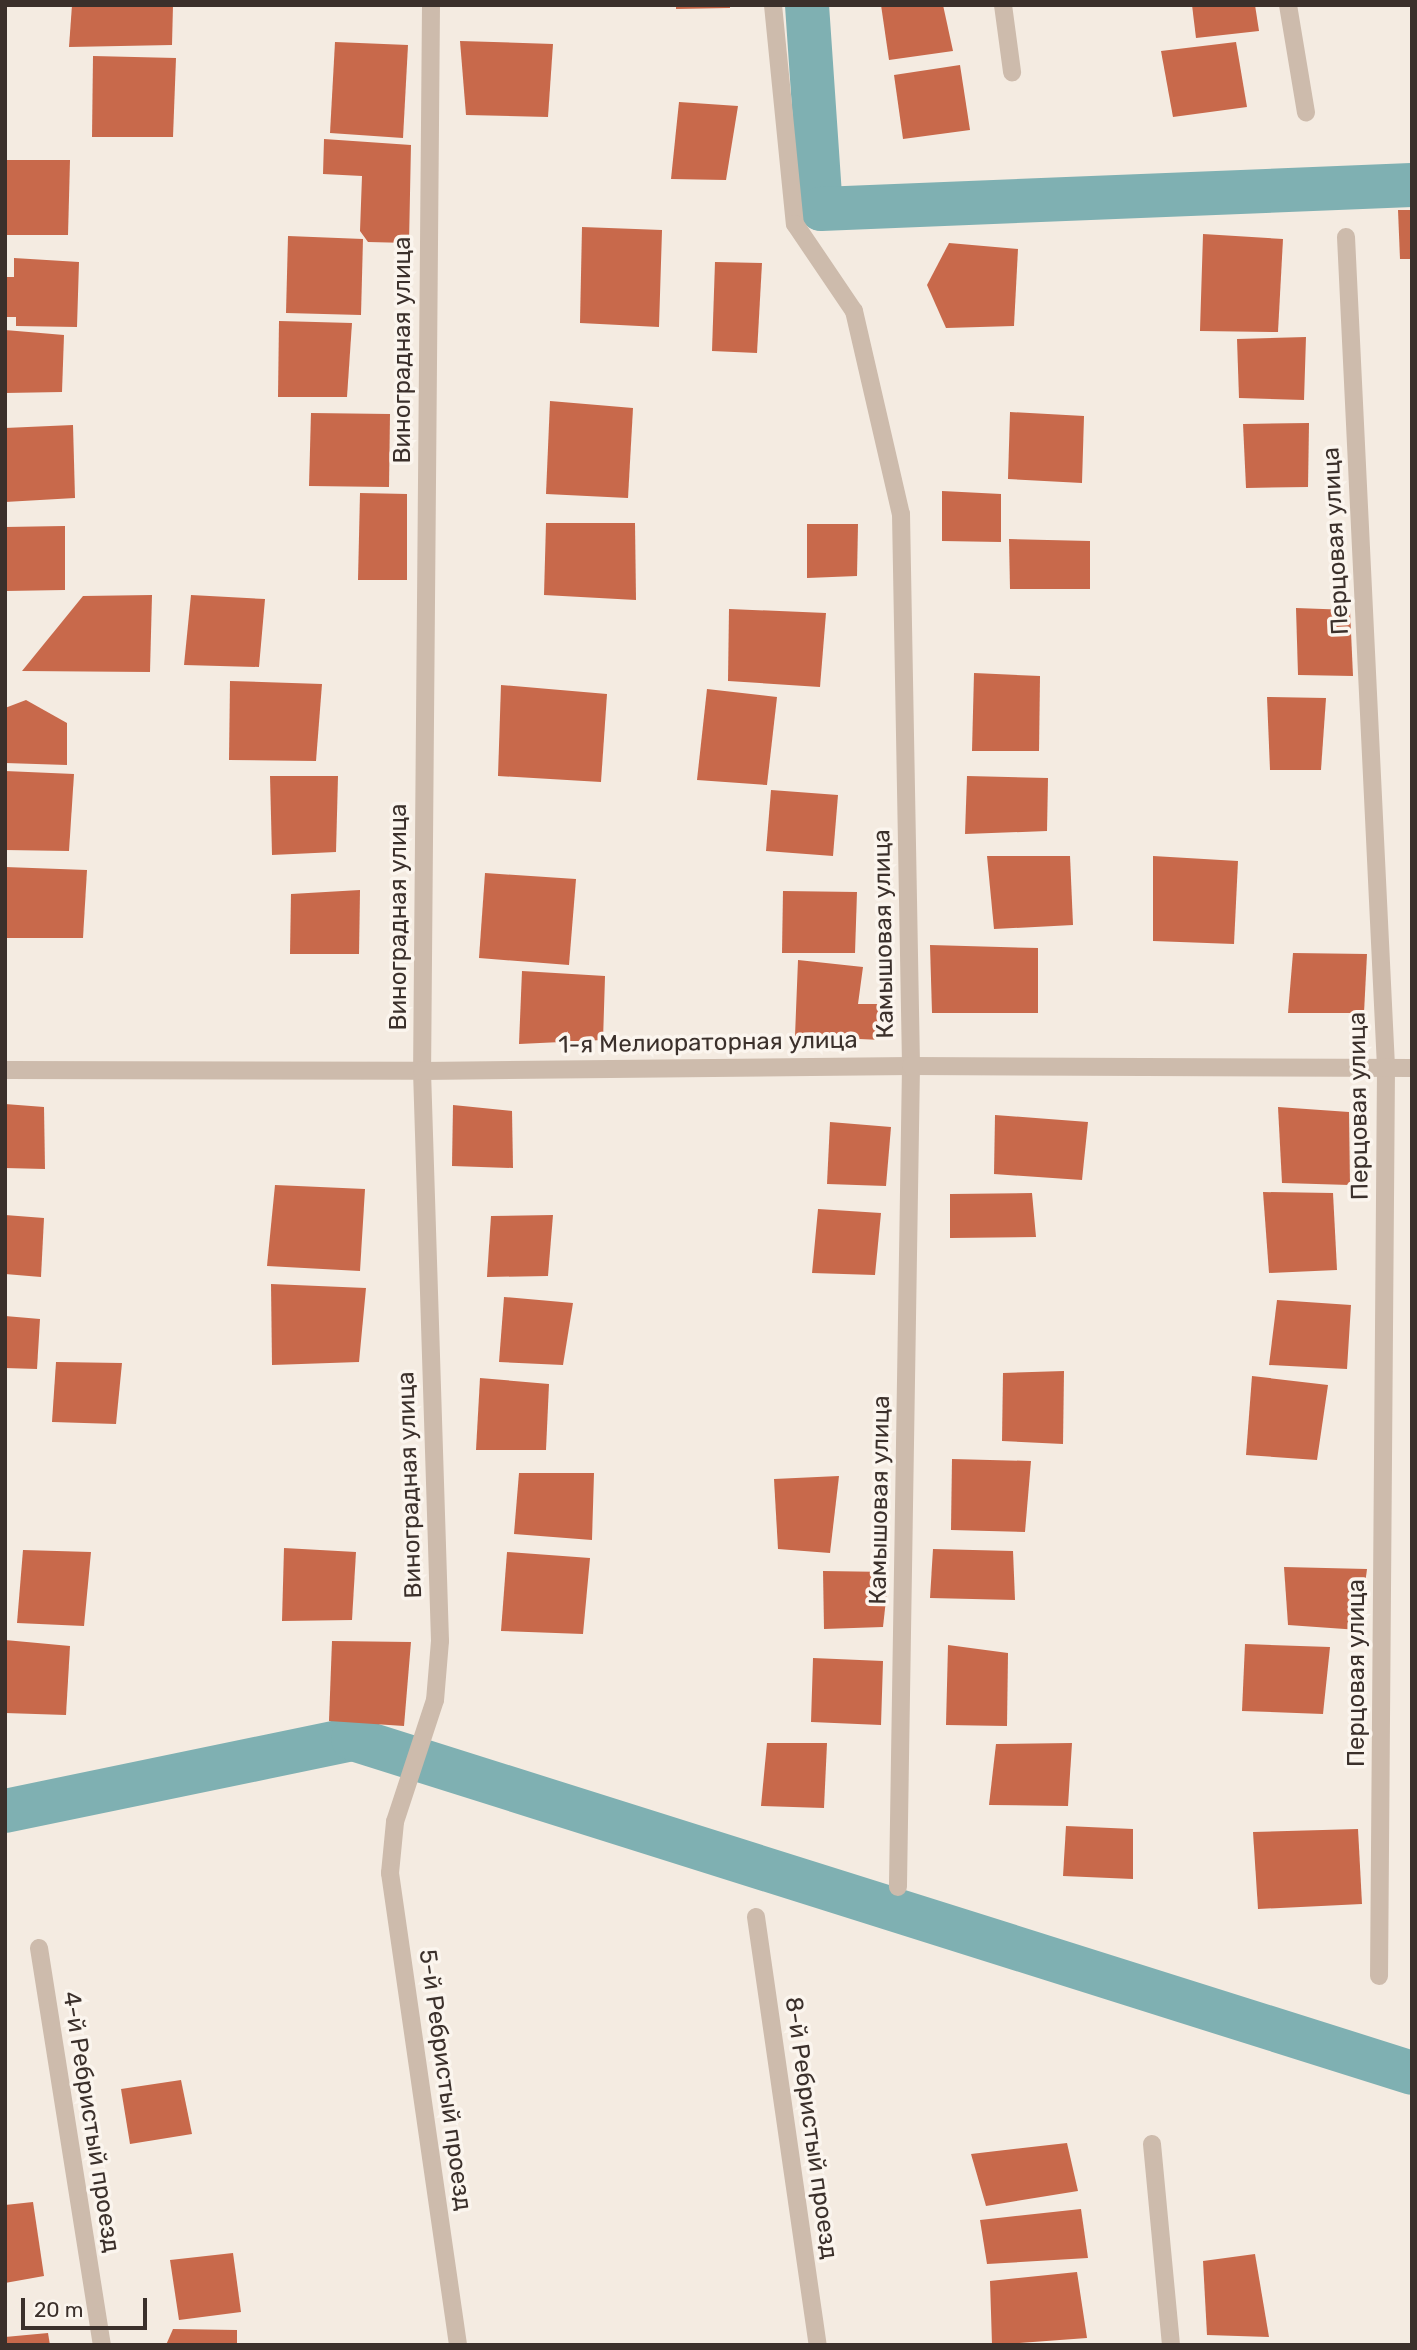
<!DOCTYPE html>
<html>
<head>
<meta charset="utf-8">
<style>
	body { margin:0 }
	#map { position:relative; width:1417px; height:2350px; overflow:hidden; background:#f4ebe1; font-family:Rubik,sans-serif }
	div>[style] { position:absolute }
	.canal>* { height:44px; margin:-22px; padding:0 22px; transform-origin:22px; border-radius:22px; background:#7fb0b2 }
	.building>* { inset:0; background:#c8694b }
	.minor>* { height:18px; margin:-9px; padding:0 9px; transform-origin:9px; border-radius:9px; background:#cdbbac }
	span { translate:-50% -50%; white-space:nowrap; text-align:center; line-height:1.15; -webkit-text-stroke:7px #fbf5ee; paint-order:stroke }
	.street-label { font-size:24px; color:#3b302b }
	.frame { position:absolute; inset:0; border:7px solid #3b302b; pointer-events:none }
	.scale { position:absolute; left:21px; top:2298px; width:126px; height:32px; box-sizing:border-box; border:4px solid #3b302b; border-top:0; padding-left:9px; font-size:21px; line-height:24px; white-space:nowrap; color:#3b302b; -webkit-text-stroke:5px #fbf5ee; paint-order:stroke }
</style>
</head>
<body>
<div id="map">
	<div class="canal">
		<div style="left:807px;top:5px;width:204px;rotate:86.1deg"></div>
		<div style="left:821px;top:209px;width:591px;rotate:-2.33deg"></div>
		<div style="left:5px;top:1811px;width:355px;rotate:-11.7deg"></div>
		<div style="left:353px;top:1739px;width:1110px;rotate:17.5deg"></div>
	</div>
	<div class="building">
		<div style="clip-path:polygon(72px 5px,173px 5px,172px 45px,69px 47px)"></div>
		<div style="clip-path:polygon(676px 5px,730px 5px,730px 8px,676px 9px)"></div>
		<div style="clip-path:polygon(881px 5px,943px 5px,953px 51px,889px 60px)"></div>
		<div style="clip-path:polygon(1192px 5px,1255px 5px,1259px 31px,1196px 38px)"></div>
		<div style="clip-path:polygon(460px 41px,553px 44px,548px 117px,466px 115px)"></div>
		<div style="clip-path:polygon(335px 42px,408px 45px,403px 138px,330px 133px)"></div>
		<div style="clip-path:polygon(1236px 42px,1247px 107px,1173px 117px,1161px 51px)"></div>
		<div style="clip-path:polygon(93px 56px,176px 58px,173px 137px,92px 137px)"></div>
		<div style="clip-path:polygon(960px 65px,970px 130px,903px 139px,894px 75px)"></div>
		<div style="clip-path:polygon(679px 102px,738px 106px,726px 180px,671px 179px)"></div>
		<div style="clip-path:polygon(324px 139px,411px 145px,409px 243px,368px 242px,360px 231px,362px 176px,323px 174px)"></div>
		<div style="clip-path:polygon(5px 160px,70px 160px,68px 235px,5px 235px)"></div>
		<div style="clip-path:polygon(1398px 210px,1412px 210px,1412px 259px,1400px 259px)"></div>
		<div style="clip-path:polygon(582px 227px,662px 230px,659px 327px,580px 323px)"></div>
		<div style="clip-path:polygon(1203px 234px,1283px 239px,1278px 332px,1200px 331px)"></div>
		<div style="clip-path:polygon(288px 236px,363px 239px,361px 315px,286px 313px)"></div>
		<div style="clip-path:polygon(949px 243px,1018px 249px,1014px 326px,946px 328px,927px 285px)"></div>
		<div style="clip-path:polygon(14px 258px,79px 262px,77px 327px,16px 326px,16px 317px,5px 317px,5px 277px,14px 277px)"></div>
		<div style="clip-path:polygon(715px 262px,762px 263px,757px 353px,712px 351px)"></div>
		<div style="clip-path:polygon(279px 321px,352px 323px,347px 397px,278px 397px)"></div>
		<div style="clip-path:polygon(5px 330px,64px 335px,62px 392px,5px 393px)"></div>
		<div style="clip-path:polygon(1306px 337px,1304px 400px,1239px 398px,1237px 339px)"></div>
		<div style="clip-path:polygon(550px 401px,633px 408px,628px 498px,546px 494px)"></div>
		<div style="clip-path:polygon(1010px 412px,1084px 416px,1082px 483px,1008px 479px)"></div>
		<div style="clip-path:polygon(311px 413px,390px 414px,389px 487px,309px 486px)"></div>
		<div style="clip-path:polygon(1309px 423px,1308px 487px,1246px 488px,1243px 424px)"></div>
		<div style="clip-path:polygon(73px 425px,75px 498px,5px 502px,5px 428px)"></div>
		<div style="clip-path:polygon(942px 491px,1001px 494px,1001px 542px,942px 541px)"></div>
		<div style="clip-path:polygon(360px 493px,407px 494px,407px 580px,358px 580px)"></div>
		<div style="clip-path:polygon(546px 523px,635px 523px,636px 600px,544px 595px)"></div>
		<div style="clip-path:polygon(807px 524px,858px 524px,857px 576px,807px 578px)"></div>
		<div style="clip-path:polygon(65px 526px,65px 590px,5px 591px,5px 527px)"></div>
		<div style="clip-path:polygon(1009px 539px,1090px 541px,1090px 589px,1010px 589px)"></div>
		<div style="clip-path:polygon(152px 595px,150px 672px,22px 671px,83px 596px)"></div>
		<div style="clip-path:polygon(191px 595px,265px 599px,259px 667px,184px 665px)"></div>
		<div style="clip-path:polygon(1296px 608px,1350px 610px,1353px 676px,1298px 675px)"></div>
		<div style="clip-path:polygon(729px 609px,826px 613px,820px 687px,728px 681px)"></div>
		<div style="clip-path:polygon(974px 673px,1040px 676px,1039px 751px,972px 751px)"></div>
		<div style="clip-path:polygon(230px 681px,322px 684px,316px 761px,229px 760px)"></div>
		<div style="clip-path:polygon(501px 685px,607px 694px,601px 782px,498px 776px)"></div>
		<div style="clip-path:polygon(707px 689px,777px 697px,767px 785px,697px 780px)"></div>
		<div style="clip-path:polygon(1267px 697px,1326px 698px,1321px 770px,1270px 770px)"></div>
		<div style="clip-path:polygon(26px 700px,67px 723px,67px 765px,5px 763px,5px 708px)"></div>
		<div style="clip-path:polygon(5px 771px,74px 774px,69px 851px,5px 850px)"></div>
		<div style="clip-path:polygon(270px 776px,338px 776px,336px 852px,272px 855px)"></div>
		<div style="clip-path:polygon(967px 776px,1048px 778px,1047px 831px,965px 834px)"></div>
		<div style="clip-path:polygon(771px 790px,838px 795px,833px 856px,766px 851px)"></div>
		<div style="clip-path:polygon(987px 856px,1070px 856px,1073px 925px,994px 929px)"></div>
		<div style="clip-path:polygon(1153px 856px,1238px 861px,1234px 944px,1153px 941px)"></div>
		<div style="clip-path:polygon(5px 867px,87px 870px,83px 938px,5px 938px)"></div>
		<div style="clip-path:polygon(485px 873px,576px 879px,569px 965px,479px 958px)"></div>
		<div style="clip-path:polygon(360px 890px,359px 954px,290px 954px,291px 894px)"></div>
		<div style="clip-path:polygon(783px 891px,857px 892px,855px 953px,782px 953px)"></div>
		<div style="clip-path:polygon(930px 945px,1038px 948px,1038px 1013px,932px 1013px)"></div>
		<div style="clip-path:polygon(1293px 953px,1367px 954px,1364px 1013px,1288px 1013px)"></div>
		<div style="clip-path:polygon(798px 960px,863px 967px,858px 1004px,883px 1004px,881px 1040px,795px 1036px)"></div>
		<div style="clip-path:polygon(522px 971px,605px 976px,603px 1040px,519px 1044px)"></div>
		<div style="clip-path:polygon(5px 1104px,44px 1107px,45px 1169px,5px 1168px)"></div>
		<div style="clip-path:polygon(453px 1105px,512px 1111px,513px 1168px,452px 1166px)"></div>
		<div style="clip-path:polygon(1278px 1107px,1349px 1112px,1350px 1185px,1282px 1183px)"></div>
		<div style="clip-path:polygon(995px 1115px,1088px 1122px,1082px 1180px,994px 1174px)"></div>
		<div style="clip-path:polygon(830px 1122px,891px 1127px,886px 1186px,827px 1184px)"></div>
		<div style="clip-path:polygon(275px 1185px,365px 1189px,360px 1271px,267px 1266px)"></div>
		<div style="clip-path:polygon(1263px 1192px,1333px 1193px,1337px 1270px,1269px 1273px)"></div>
		<div style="clip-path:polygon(1032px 1193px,1036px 1237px,950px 1238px,950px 1194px)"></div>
		<div style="clip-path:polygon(818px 1209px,881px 1213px,875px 1275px,812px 1273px)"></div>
		<div style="clip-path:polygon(5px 1215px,44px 1218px,41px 1277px,5px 1274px)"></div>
		<div style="clip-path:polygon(553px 1215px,548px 1276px,487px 1277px,491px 1216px)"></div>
		<div style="clip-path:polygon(271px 1284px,366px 1288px,359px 1362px,272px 1365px)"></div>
		<div style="clip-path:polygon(504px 1297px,573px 1303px,563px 1365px,499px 1362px)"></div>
		<div style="clip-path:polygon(1277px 1300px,1351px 1305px,1347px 1369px,1269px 1365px)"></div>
		<div style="clip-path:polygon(5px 1316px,40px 1319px,37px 1369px,5px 1368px)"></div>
		<div style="clip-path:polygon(56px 1362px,122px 1363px,116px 1424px,52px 1422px)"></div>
		<div style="clip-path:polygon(1064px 1371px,1063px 1444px,1002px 1441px,1003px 1373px)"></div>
		<div style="clip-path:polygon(1252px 1376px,1328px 1385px,1317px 1460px,1246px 1455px)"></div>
		<div style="clip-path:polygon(480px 1378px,549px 1384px,546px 1450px,476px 1450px)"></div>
		<div style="clip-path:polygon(952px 1459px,1031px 1461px,1025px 1532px,951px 1530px)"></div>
		<div style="clip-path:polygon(519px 1473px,594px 1473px,592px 1540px,514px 1534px)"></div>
		<div style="clip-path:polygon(839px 1476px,830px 1553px,778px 1549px,774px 1479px)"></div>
		<div style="clip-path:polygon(284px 1548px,356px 1552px,352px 1620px,282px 1621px)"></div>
		<div style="clip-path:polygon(933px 1549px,1013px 1551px,1015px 1600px,930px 1598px)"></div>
		<div style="clip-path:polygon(23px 1550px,91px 1552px,84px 1626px,17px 1623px)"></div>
		<div style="clip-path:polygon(507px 1552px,590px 1558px,583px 1634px,501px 1631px)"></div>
		<div style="clip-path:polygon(1284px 1567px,1367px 1569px,1359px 1630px,1288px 1625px)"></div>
		<div style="clip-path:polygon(823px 1571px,889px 1572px,883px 1627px,824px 1629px)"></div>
		<div style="clip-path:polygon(5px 1640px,70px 1646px,66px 1715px,5px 1713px)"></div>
		<div style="clip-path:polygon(332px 1641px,411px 1642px,404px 1726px,329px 1721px)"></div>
		<div style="clip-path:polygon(1245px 1644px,1330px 1647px,1323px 1714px,1242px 1711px)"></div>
		<div style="clip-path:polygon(948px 1645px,1008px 1653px,1007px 1726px,946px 1725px)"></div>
		<div style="clip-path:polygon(813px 1658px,883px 1661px,881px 1725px,811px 1722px)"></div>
		<div style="clip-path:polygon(767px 1743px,827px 1743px,824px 1808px,761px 1806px)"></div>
		<div style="clip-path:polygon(1072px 1743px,1068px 1806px,989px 1805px,996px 1744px)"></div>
		<div style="clip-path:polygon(1066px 1826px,1133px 1829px,1133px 1879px,1063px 1876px)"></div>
		<div style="clip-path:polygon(1358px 1829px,1362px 1904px,1258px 1909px,1253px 1832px)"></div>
		<div style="clip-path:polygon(181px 2080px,192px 2134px,130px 2144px,121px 2089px)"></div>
		<div style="clip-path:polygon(1067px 2143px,1078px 2191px,986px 2206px,971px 2154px)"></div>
		<div style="clip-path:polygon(33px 2202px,44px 2276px,5px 2283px,5px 2205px)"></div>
		<div style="clip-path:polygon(1081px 2209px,1088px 2258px,987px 2264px,980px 2220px)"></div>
		<div style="clip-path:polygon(233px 2253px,241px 2312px,179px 2320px,170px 2260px)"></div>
		<div style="clip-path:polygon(1255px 2254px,1269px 2337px,1207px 2335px,1203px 2261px)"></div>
		<div style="clip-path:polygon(1077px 2272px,1087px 2338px,992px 2345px,990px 2281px)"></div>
		<div style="clip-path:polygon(173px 2329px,237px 2330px,237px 2345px,166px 2345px)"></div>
		<div style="clip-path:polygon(48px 2333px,50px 2345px,5px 2345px,5px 2337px)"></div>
	</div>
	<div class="minor">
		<div style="left:431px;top:5px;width:1066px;rotate:90.48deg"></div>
		<div style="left:422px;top:1071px;width:570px;rotate:88.19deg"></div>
		<div style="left:440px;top:1641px;width:59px;rotate:94.8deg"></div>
		<div style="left:435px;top:1700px;width:128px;rotate:108.2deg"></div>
		<div style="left:395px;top:1822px;width:51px;rotate:95.6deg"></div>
		<div style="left:390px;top:1873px;width:477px;rotate:81.8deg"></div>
		<div style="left:773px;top:5px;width:220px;rotate:84.3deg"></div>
		<div style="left:795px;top:224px;width:105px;rotate:55.9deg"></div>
		<div style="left:854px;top:311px;width:208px;rotate:77deg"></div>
		<div style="left:901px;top:514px;width:552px;rotate:88.96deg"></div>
		<div style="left:911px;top:1066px;width:821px;rotate:90.91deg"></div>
		<div style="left:1003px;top:5px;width:68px;rotate:82.3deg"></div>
		<div style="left:1288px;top:5px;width:109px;rotate:80.5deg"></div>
		<div style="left:1346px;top:237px;width:832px;rotate:87.24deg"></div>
		<div style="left:1386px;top:1068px;width:908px;rotate:90.44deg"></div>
		<div style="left:5px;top:1070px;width:417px;rotate:0.1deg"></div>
		<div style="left:422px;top:1071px;width:489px;rotate:-0.6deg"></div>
		<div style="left:911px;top:1066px;width:501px;rotate:0.23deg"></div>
		<div style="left:756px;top:1917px;width:432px;rotate:81.8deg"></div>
		<div style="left:39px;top:1948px;width:402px;rotate:81deg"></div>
		<div style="left:1152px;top:2144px;width:202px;rotate:84.6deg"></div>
	</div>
	<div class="street-label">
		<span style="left:403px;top:350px;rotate:-90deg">Виноградная улица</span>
		<span style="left:1336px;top:541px;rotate:-93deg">Перцовая улица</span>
		<span style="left:399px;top:917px;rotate:-90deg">Виноградная улица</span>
		<span style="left:884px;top:934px;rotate:-91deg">Камышовая улица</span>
		<span style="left:708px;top:1043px;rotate:-1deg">1-я Мелиораторная улица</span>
		<span style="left:1359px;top:1106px;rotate:-91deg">Перцовая улица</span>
		<span style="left:410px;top:1485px;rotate:-92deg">Виноградная улица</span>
		<span style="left:880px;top:1500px;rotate:-89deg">Камышовая улица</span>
		<span style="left:1357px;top:1673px;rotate:-90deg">Перцовая улица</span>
		<span style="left:445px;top:2080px;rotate:82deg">5-й Ребристый проезд</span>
		<span style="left:91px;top:2122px;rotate:81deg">4-й Ребристый проезд</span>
		<span style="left:811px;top:2128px;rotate:82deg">8-й Ребристый проезд</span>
	</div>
	<div class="frame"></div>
	<div class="scale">20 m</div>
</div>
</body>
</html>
